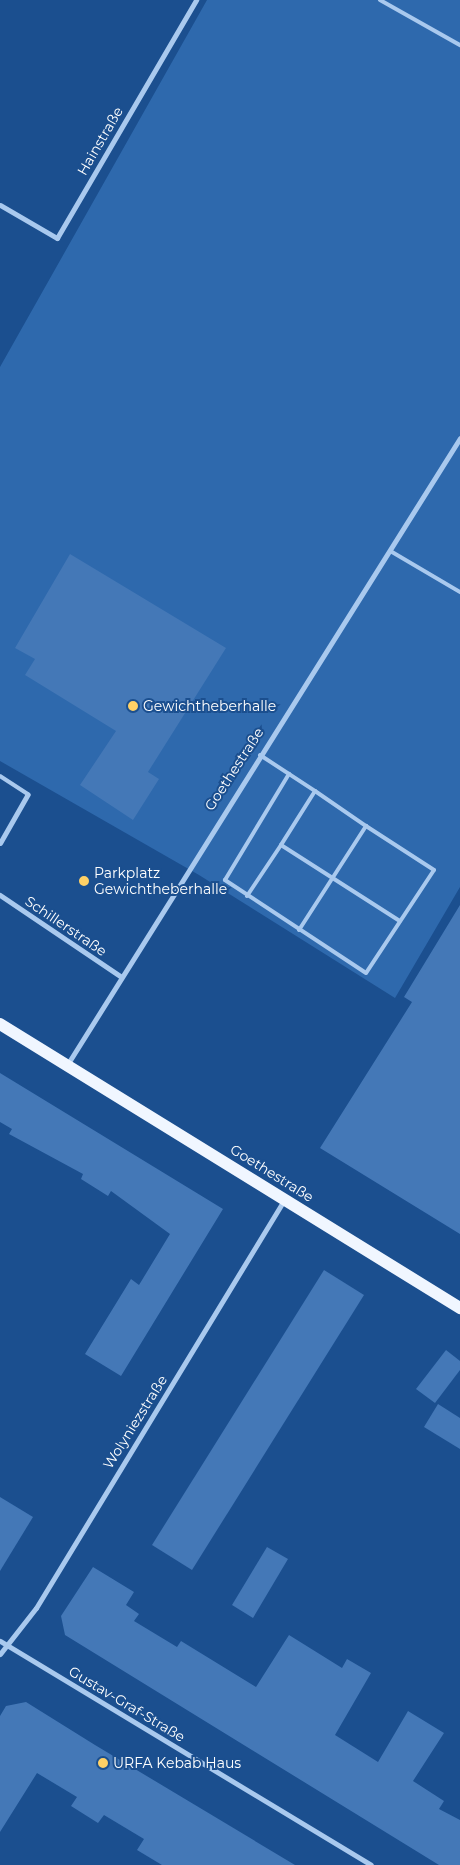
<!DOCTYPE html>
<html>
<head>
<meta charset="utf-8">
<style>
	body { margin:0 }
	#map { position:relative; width:460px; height:1865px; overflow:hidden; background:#1b4f8f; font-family:Montserrat,sans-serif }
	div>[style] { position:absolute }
	.green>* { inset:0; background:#2e69ad }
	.building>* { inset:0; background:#4478b7 }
	.lane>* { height:4px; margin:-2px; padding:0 2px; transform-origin:2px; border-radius:2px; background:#a9c9ee }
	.street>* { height:5px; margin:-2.5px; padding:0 2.5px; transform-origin:2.5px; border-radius:2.5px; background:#a9c9ee }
	.primary>* { height:12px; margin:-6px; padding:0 6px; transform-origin:6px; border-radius:6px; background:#f0f6ff }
	.dots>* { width:14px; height:14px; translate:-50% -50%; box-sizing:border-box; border:2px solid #1b4f8f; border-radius:50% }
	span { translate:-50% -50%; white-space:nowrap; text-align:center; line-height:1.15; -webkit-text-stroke:4px #1b4f8f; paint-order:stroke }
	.street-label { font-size:14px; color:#fff }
	.poi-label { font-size:14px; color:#fff }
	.left { translate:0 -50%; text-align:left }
</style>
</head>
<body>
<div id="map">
	<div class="green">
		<div style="clip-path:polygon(207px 0,460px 0,460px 887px,395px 998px,199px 875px,0 761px,0 367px)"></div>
	</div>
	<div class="building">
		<div style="clip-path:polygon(70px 554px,226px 648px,148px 772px,159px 779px,133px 820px,80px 785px,116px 731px,25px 675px,35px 659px,15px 648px)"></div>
		<div style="clip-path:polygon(460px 905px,460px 1234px,320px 1148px,412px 1002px,404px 997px)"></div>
		<div style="clip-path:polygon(0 1073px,223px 1209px,121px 1376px,85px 1354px,131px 1279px,139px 1285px,170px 1234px,111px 1191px,108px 1196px,81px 1179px,83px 1174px,9px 1134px,12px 1129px,0 1122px)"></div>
		<div style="clip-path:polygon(324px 1270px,364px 1295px,192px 1570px,152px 1545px)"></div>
		<div style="clip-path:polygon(446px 1350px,460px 1361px,460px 1370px,435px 1403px,416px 1389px)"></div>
		<div style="clip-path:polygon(438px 1404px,460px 1418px,460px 1449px,424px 1427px)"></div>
		<div style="clip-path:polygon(0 1497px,33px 1517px,0 1571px)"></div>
		<div style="clip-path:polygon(267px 1547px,288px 1559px,253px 1618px,232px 1605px)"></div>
		<div style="clip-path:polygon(93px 1567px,134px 1592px,126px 1605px,139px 1614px,134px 1621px,177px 1647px,181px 1641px,256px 1687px,289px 1635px,342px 1668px,347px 1659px,371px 1673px,335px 1735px,378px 1762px,408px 1711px,444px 1733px,413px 1781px,444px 1801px,439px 1809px,460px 1820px,460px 1865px,439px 1865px,65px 1635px,61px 1616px)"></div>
		<div style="clip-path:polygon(26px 1702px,95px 1745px,295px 1865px,162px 1865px,137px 1850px,144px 1839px,104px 1815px,98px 1823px,71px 1806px,77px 1797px,37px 1773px,0 1832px,0 1716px,6px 1706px)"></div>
	</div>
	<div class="lane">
		<div style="left:380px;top:0;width:92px;rotate:29.4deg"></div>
		<div style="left:392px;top:552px;width:79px;rotate:30.5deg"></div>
		<div style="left:260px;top:755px;width:66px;rotate:33.2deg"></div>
		<div style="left:315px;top:791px;width:62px;rotate:34.5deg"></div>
		<div style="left:366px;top:826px;width:81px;rotate:32.9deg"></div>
		<div style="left:434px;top:870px;width:123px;rotate:123.4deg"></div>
		<div style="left:366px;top:973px;width:169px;rotate:-146.6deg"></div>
		<div style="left:225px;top:880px;width:124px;rotate:-58.9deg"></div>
		<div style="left:0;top:776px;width:33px;rotate:33deg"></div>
		<div style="left:315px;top:791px;width:64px;rotate:122.2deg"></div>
		<div style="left:281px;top:845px;width:141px;rotate:32.6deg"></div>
		<div style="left:247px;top:896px;width:61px;rotate:-56.3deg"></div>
		<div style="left:299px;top:930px;width:124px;rotate:-57.2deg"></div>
	</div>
	<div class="street">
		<div style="left:0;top:205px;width:66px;rotate:30.1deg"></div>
		<div style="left:57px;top:238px;width:276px;rotate:-59.7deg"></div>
		<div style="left:0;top:843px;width:56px;rotate:-60.3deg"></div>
		<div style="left:0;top:895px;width:145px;rotate:34deg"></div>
		<div style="left:67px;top:1065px;width:740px;rotate:-57.92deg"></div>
		<div style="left:0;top:1641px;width:433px;rotate:31.1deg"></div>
		<div style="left:0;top:1654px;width:58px;rotate:-52deg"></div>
		<div style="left:36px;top:1608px;width:479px;rotate:-58.7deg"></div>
	</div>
	<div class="primary">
		<div style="left:0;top:1024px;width:541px;rotate:31.69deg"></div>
	</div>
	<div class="dots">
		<div style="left:133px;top:706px;background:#ffd166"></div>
		<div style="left:84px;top:881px;background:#ffd166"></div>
		<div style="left:103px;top:1763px;background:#ffd166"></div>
	</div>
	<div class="street-label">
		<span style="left:100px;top:141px;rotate:-60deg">Hainstraße</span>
		<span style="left:234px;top:769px;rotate:-57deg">Goethestraße</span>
		<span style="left:66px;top:926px;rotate:34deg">Schillerstraße</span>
		<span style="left:272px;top:1173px;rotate:32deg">Goethestraße</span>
		<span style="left:135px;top:1422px;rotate:-58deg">Wolyniezstraße</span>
		<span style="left:127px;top:1704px;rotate:31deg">Gustav-Graf-Straße</span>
	</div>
	<div class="poi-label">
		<span class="left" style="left:143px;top:706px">Gewichtheberhalle</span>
		<span class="left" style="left:94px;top:881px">Parkplatz<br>Gewichtheberhalle</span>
		<span class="left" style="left:113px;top:1763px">URFA Kebab Haus</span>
	</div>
</div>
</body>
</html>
